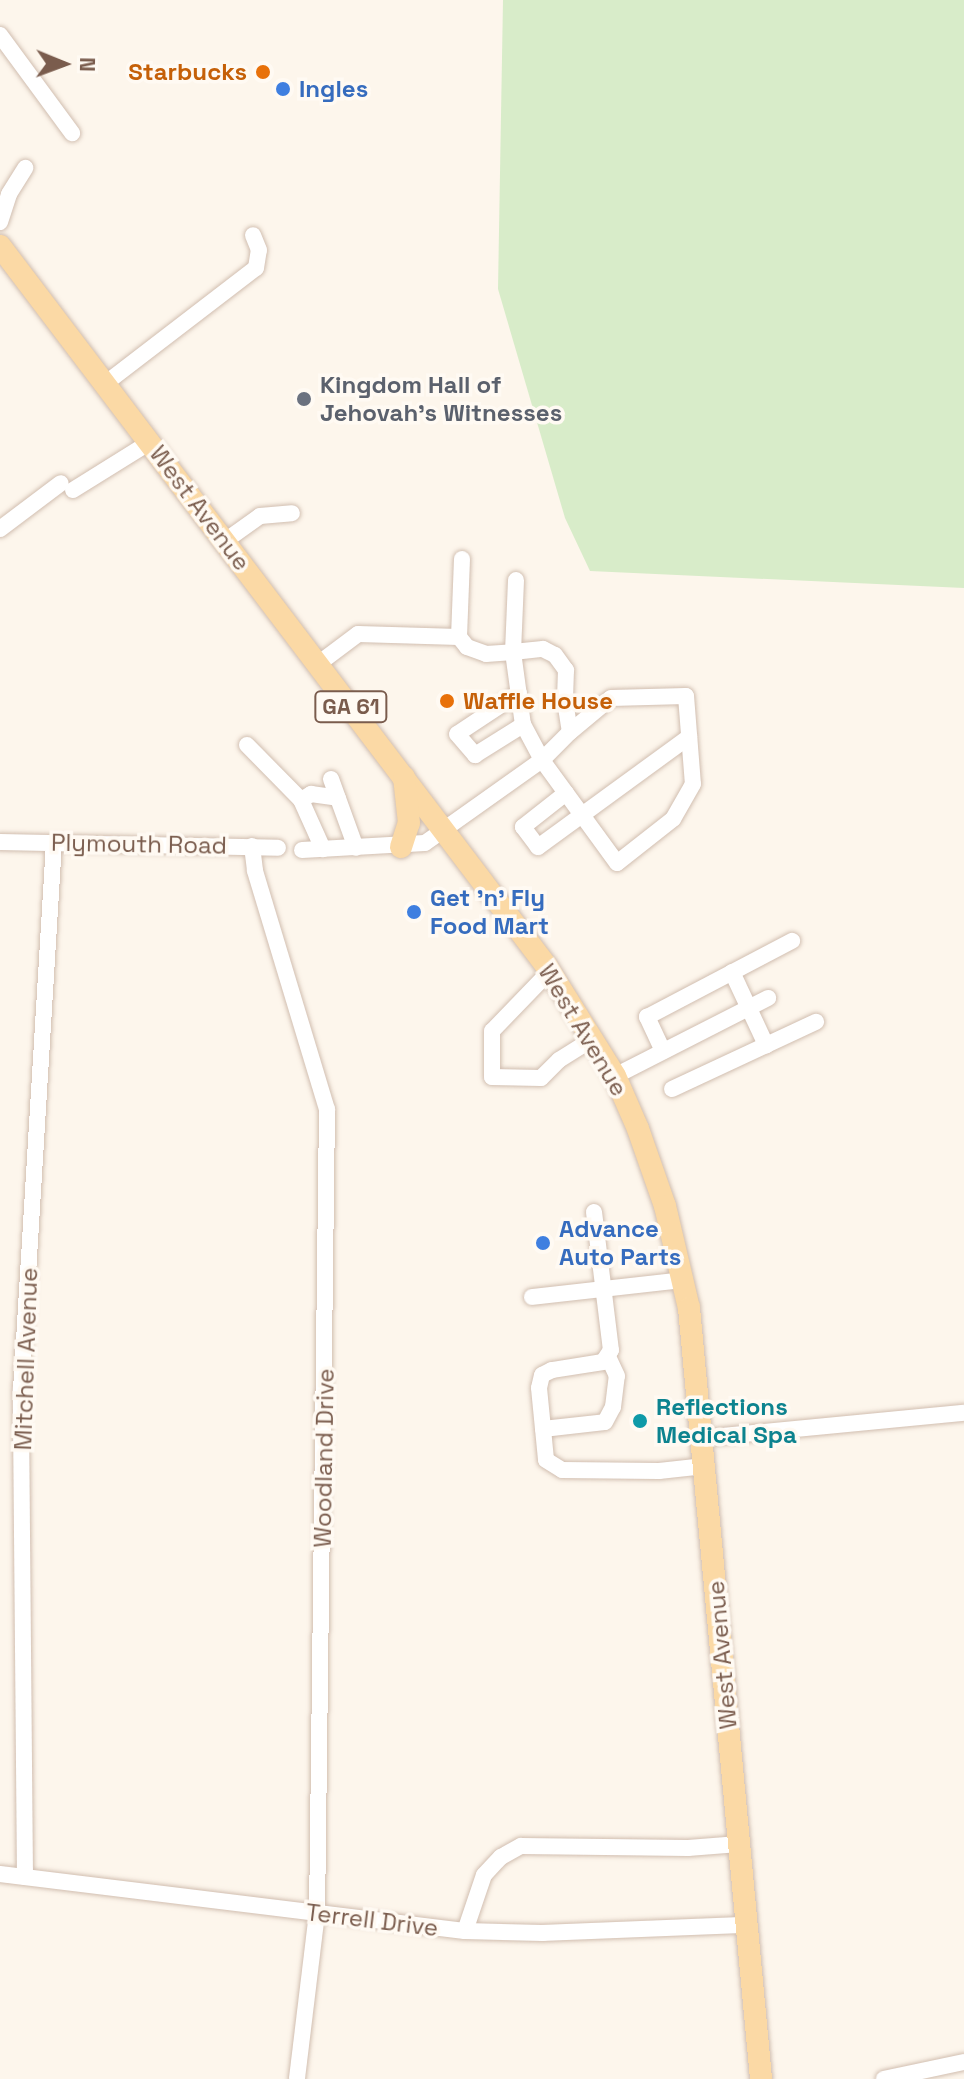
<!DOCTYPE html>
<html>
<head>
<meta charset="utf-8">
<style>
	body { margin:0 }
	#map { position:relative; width:964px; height:2079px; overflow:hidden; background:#fdf6ec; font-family:"Space Grotesk",sans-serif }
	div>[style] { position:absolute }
	.green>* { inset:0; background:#d8ecc9 }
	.roads { filter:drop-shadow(0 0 2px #d1beb0) drop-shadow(0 0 2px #d1beb0) }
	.minor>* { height:16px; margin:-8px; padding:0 8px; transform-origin:8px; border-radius:8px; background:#fff }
	.major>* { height:22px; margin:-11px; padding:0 11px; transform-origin:11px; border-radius:11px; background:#fbd9a5 }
	.dots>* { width:22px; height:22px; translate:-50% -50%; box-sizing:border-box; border:4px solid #fffaf3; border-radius:50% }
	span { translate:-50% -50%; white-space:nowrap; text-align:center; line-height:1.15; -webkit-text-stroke:7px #fffaf3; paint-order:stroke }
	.shield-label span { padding:2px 6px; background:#fffaf3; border:2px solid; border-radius:6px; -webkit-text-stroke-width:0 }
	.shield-label { font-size:22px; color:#7a5c4d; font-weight:700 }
	.food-label { font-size:24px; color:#c56008; font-weight:700 }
	.right { translate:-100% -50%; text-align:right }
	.left { translate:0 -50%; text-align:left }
	.shop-label { font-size:24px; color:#366cbe; font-weight:700 }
	.worship-label { font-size:24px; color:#5b616d; font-weight:700 }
	.street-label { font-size:24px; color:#7a5c4d }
	.culture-label { font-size:24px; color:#0d838f; font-weight:700 }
	.north { position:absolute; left:24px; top:24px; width:80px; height:80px; -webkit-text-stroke:6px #fffaf3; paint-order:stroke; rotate:91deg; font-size:22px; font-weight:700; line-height:32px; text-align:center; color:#7a5c4d }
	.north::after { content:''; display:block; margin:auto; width:28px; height:36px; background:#7a5c4d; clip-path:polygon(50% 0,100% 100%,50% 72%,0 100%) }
</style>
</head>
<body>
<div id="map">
	<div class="green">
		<div style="clip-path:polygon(503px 0,964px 0,964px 588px,590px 571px,565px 518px,498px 289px)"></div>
	</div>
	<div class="roads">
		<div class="minor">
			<div style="left:0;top:35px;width:122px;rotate:53.7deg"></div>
			<div style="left:0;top:222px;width:29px;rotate:-72deg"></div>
			<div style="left:9px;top:194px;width:31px;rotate:-58deg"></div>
			<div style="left:106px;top:383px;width:189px;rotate:-37.5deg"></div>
			<div style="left:256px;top:268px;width:18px;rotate:-81deg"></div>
			<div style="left:259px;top:250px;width:16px;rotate:-112deg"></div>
			<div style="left:73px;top:490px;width:91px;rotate:-31.9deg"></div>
			<div style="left:0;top:529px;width:76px;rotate:-37deg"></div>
			<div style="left:225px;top:541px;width:43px;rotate:-35.5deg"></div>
			<div style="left:260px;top:516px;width:32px;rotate:-5deg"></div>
			<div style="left:459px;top:637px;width:78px;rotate:-87.8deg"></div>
			<div style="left:318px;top:664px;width:50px;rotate:-36.9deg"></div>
			<div style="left:358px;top:634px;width:101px;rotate:1.7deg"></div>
			<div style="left:459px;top:637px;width:13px;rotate:51deg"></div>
			<div style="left:467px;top:647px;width:20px;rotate:20deg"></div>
			<div style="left:486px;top:654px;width:27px;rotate:-4deg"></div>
			<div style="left:513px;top:652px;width:30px;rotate:-6deg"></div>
			<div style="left:543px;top:649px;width:13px;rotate:27deg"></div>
			<div style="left:555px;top:655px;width:19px;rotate:54deg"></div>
			<div style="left:566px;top:670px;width:31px;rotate:92deg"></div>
			<div style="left:565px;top:701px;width:31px;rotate:81deg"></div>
			<div style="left:570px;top:732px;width:53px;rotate:-39.7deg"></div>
			<div style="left:611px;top:698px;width:75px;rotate:-1.5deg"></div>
			<div style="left:686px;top:696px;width:88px;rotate:85.5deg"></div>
			<div style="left:693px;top:784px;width:40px;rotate:119.7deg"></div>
			<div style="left:673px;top:819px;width:71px;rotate:141.8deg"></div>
			<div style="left:617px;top:863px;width:127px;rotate:-126.1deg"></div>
			<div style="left:542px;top:760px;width:40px;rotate:-118deg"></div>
			<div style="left:523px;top:725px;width:74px;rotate:-97.8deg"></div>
			<div style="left:513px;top:652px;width:72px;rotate:-87.6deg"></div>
			<div style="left:519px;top:693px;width:74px;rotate:146.5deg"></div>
			<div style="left:457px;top:734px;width:28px;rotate:49deg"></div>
			<div style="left:475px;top:755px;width:57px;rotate:-32deg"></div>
			<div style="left:247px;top:745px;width:77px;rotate:45.5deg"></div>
			<div style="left:301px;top:800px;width:54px;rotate:65.8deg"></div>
			<div style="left:331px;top:779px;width:73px;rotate:70.1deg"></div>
			<div style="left:566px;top:793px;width:55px;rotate:141.7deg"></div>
			<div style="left:523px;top:827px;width:25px;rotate:53deg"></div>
			<div style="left:538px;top:847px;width:187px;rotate:-36.1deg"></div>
			<div style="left:301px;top:800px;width:12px;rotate:-31deg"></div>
			<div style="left:311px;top:794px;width:27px;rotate:8deg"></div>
			<div style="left:0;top:842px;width:278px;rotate:1.2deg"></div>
			<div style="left:252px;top:846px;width:25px;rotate:83deg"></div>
			<div style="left:255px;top:871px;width:249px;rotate:73.2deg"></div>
			<div style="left:327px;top:1109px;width:804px;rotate:90.71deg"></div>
			<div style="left:317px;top:1913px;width:167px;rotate:96.9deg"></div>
			<div style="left:302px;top:850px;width:123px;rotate:-3.3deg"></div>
			<div style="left:425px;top:843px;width:143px;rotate:-35.4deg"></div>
			<div style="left:542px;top:760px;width:40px;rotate:-45deg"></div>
			<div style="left:550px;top:971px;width:83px;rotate:134deg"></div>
			<div style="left:492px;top:1031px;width:46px;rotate:90deg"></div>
			<div style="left:492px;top:1077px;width:49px;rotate:1.2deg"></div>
			<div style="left:541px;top:1078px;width:25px;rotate:-45deg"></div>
			<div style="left:559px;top:1060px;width:40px;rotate:-32deg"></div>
			<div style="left:732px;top:972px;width:81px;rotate:65deg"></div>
			<div style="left:663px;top:1051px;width:38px;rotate:-115deg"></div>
			<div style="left:647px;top:1017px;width:164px;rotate:-27.7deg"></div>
			<div style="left:615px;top:1076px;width:172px;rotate:-27deg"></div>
			<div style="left:672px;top:1089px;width:159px;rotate:-25deg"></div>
			<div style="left:594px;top:1212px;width:139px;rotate:83deg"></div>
			<div style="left:611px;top:1350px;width:14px;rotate:124deg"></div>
			<div style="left:603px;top:1362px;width:52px;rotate:171.1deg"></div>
			<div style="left:552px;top:1370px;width:11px;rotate:153deg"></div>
			<div style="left:542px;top:1375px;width:13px;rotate:103deg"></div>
			<div style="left:539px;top:1388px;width:72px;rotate:84.4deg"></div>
			<div style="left:546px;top:1460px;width:19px;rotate:32deg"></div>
			<div style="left:562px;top:1470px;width:97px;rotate:0.6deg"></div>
			<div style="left:659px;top:1471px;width:46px;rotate:-6.2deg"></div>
			<div style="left:532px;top:1297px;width:152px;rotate:-6.4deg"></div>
			<div style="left:543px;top:1429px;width:62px;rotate:-6.4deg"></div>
			<div style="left:605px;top:1422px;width:17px;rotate:-62deg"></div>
			<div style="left:613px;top:1407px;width:31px;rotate:-83deg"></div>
			<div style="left:617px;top:1376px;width:21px;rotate:-115deg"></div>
			<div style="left:702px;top:1438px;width:263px;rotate:-5.5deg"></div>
			<div style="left:0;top:1874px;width:468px;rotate:7deg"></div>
			<div style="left:465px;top:1931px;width:78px;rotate:1.5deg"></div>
			<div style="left:543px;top:1933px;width:203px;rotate:-2.3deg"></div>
			<div style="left:25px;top:1877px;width:487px;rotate:-90.5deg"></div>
			<div style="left:21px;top:1390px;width:548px;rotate:-86.55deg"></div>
			<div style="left:465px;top:1931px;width:59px;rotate:-71.3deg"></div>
			<div style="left:484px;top:1875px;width:25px;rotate:-47deg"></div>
			<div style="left:501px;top:1857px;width:23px;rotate:-29deg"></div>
			<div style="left:521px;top:1846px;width:167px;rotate:0.7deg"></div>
			<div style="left:688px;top:1848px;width:51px;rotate:-4.5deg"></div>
			<div style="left:884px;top:2079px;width:82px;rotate:-12deg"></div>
		</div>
		<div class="major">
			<div style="left:0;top:246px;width:905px;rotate:52.81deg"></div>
			<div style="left:547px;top:967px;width:128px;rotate:58deg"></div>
			<div style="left:615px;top:1076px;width:58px;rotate:66.5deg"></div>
			<div style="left:638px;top:1129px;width:82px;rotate:70.7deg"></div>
			<div style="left:665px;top:1206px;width:105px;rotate:76.8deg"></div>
			<div style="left:689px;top:1308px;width:774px;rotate:84.66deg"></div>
			<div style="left:401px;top:847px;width:25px;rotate:-72deg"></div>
			<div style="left:409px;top:823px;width:46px;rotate:-96.2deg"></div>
		</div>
	</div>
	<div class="dots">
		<div style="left:263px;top:72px;background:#e8710a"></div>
		<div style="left:283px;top:89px;background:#3f7fe0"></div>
		<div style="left:304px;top:399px;background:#6b7280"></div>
		<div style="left:447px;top:701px;background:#e8710a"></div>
		<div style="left:414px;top:912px;background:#3f7fe0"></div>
		<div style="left:543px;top:1243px;background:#3f7fe0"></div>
		<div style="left:640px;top:1421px;background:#0f9aa8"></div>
	</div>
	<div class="shield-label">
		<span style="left:351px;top:707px">GA 61</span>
	</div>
	<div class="food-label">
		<span class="right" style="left:247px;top:72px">Starbucks</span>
		<span class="left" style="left:463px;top:701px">Waffle House</span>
	</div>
	<div class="shop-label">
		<span class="left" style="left:299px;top:89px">Ingles</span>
		<span class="left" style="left:430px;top:912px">Get 'n' Fly<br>Food Mart</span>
		<span class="left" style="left:559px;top:1243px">Advance<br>Auto Parts</span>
	</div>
	<div class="worship-label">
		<span class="left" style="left:320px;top:399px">Kingdom Hall of<br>Jehovah’s Witnesses</span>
	</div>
	<div class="street-label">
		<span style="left:200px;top:508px;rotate:53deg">West Avenue</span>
		<span style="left:139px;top:844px;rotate:1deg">Plymouth Road</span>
		<span style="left:583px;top:1030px;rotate:59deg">West Avenue</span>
		<span style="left:26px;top:1359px;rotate:-88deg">Mitchell Avenue</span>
		<span style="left:324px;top:1458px;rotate:-89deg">Woodland Drive</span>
		<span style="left:722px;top:1655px;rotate:-95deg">West Avenue</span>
		<span style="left:372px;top:1920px;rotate:7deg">Terrell Drive</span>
	</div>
	<div class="culture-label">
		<span class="left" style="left:656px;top:1421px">Reflections<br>Medical Spa</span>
	</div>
	<div class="north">N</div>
</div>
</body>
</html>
